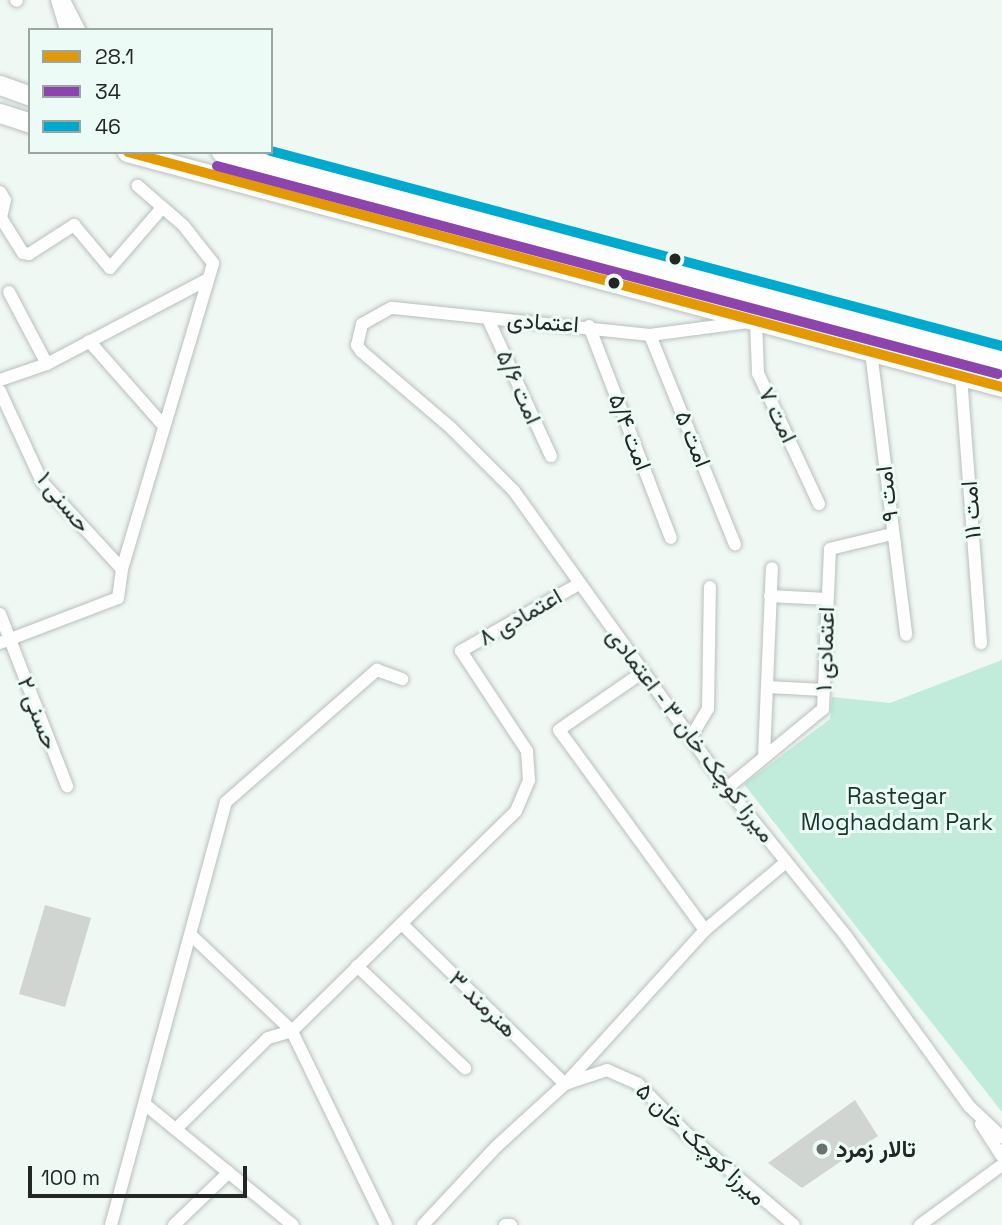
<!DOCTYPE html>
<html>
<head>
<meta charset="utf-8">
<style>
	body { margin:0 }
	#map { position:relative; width:1002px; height:1225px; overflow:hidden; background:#f0f8f4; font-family:"Space Grotesk",Vazirmatn,sans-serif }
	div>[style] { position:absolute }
	.green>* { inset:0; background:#c1ebdb }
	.building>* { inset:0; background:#d0d5d2 }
	.roads { filter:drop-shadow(0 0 2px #b8bfbc) drop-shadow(0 0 2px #b8bfbc) }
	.minor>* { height:12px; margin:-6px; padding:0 6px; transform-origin:6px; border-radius:6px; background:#fdfefd }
	.secondary>* { height:19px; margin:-9.5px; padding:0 9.5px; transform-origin:9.5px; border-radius:9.5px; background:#fdfefd }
	.bus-1>* { height:10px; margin:-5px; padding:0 5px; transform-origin:5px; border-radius:5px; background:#e29904 }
	.bus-2>* { height:10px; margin:-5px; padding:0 5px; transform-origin:5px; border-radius:5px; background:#8e44ad }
	.bus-3>* { height:10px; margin:-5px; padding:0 5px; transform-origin:5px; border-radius:5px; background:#00a9ce }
	.dots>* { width:19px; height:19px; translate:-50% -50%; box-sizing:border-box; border:4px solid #ecfbf5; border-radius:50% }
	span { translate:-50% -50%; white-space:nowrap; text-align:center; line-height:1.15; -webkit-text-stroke:6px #ecfbf5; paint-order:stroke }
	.street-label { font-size:23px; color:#222725 }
	.park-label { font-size:23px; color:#16382c }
	.poi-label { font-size:23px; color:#222725; font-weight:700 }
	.left { translate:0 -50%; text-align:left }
	.legend { position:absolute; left:28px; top:28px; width:245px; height:126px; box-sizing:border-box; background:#ecfbf5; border:2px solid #9ba6a2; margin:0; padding:9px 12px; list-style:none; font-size:21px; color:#222725 }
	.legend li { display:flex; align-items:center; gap:14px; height:35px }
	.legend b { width:35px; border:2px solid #9ba6a2 }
	.scale { position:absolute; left:28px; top:1166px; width:219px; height:32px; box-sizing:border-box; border:4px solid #222725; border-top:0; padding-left:9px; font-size:21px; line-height:24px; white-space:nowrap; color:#222725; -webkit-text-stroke:5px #ecfbf5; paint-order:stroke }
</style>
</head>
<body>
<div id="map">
	<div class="green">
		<div style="clip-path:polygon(1002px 660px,1002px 1112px,744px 784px,830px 719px,832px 697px,890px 703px)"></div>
	</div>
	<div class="building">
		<div style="clip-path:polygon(45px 905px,91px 918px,65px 1007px,19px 994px)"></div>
		<div style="clip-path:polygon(855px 1100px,878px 1136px,802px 1188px,768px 1163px)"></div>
	</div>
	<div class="roads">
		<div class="minor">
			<div style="left:16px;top:0;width:1px;rotate:45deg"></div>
			<div style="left:57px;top:0;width:31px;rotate:73deg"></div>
			<div style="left:64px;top:0;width:34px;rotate:63deg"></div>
			<div style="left:0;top:192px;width:9px;rotate:58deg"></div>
			<div style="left:5px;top:200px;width:18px;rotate:103deg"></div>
			<div style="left:1px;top:218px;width:41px;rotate:57.8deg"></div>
			<div style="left:23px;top:253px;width:6px;rotate:9deg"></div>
			<div style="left:29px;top:254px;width:54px;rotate:-32.8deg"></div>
			<div style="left:74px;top:225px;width:56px;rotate:50.1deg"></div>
			<div style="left:110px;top:268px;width:79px;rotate:-49.1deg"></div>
			<div style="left:9px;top:292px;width:81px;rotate:62.2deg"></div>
			<div style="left:488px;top:319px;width:151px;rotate:65.3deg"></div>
			<div style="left:589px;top:326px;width:227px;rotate:68.9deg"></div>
			<div style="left:650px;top:335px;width:226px;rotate:67.9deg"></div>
			<div style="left:89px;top:341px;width:113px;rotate:48.6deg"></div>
			<div style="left:871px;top:352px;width:285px;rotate:82.9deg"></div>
			<div style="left:961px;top:376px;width:268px;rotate:85.7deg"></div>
			<div style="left:0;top:380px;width:50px;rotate:-18.8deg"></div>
			<div style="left:47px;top:364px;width:182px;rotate:-27.8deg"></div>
			<div style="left:0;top:391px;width:100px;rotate:65.2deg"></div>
			<div style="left:42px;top:482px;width:118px;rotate:47.4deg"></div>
			<div style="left:819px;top:504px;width:145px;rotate:-115deg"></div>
			<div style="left:758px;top:373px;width:52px;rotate:-92.2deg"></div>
			<div style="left:756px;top:321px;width:107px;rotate:172.5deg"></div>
			<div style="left:650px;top:335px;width:260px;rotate:-174deg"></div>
			<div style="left:391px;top:308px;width:33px;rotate:151deg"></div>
			<div style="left:362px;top:324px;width:22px;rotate:103deg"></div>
			<div style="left:357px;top:345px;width:7px;rotate:56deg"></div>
			<div style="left:361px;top:351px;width:118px;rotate:40.5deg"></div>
			<div style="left:451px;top:428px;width:89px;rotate:45deg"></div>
			<div style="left:514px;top:491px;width:365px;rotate:54.4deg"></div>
			<div style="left:727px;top:788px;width:190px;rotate:51.2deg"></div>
			<div style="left:846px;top:936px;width:211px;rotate:54.1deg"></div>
			<div style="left:970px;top:1107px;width:44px;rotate:43.2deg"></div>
			<div style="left:770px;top:596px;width:57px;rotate:3deg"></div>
			<div style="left:0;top:614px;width:185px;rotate:68.7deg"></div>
			<div style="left:0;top:643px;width:126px;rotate:-20.9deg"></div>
			<div style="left:118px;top:598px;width:29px;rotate:-82deg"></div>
			<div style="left:122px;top:569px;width:319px;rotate:-73.4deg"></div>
			<div style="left:213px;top:263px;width:48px;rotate:-128.3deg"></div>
			<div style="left:183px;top:225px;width:60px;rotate:-139.1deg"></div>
			<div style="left:643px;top:672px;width:102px;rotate:145.4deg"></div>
			<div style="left:559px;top:730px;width:248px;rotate:53.9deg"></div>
			<div style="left:767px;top:687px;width:57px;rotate:3deg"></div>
			<div style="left:691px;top:737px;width:33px;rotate:-59deg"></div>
			<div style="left:708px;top:709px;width:122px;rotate:-89.1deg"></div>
			<div style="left:764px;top:757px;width:189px;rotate:-87.6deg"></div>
			<div style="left:727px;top:788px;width:124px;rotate:-39.5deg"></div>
			<div style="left:823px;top:709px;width:160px;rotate:-87.5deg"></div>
			<div style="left:830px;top:549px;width:64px;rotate:-13.6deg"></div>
			<div style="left:402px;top:924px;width:228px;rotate:44.5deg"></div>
			<div style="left:565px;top:1084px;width:44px;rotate:-18.4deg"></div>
			<div style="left:607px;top:1070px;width:34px;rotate:24deg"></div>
			<div style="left:638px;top:1084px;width:70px;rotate:45.6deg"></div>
			<div style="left:687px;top:1134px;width:140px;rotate:40.4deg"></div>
			<div style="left:191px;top:935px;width:139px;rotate:43.5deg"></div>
			<div style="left:357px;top:966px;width:149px;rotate:43.4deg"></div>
			<div style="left:147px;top:1106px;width:188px;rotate:39.2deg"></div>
			<div style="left:981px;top:1124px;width:38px;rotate:57deg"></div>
			<div style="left:176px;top:1129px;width:129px;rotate:-44.7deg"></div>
			<div style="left:268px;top:1038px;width:25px;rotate:-16deg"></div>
			<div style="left:111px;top:1225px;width:438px;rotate:-74.8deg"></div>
			<div style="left:226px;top:802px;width:201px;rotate:-41.2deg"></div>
			<div style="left:377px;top:670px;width:27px;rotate:20deg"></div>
			<div style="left:174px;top:1225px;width:76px;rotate:-43.9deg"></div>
			<div style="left:386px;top:1225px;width:216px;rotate:-115.9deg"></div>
			<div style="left:292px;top:1031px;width:314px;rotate:-44.5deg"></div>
			<div style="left:516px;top:811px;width:34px;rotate:-67deg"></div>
			<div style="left:529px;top:780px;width:29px;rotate:-94deg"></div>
			<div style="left:527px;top:751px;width:120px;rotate:-123.4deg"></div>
			<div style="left:461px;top:651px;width:136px;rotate:-29.6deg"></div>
			<div style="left:423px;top:1225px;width:108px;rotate:-46.9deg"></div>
			<div style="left:497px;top:1146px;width:92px;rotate:-42.4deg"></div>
			<div style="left:565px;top:1084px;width:208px;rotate:-47.7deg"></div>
			<div style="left:705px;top:930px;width:106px;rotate:-40deg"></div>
			<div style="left:505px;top:1225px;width:6px"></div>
			<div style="left:920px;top:1225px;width:102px;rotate:-36.2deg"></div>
		</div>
		<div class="secondary">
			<div style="left:0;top:85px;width:32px;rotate:20deg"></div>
			<div style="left:0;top:113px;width:32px;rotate:18deg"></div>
			<div style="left:127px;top:152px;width:906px;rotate:15.03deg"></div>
			<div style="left:221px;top:152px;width:808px;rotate:14.91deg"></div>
		</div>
	</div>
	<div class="bus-1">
		<div style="left:128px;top:152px;width:905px;rotate:15.05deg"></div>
	</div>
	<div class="bus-2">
		<div style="left:217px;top:166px;width:808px;rotate:14.91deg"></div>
	</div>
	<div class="bus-3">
		<div style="left:271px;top:151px;width:757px;rotate:14.94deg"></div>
	</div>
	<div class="dots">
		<div style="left:675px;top:259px;background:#222725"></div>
		<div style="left:614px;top:283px;background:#222725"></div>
		<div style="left:822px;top:1149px;background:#6a706d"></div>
	</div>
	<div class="street-label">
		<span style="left:543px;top:322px;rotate:4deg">اعتمادی</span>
		<span style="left:519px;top:387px;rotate:66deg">امت ۵/۶</span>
		<span style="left:778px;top:415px;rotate:64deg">امت ۷</span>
		<span style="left:630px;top:432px;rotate:69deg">امت ۵/۴</span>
		<span style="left:693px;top:439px;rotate:68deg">امت ۵</span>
		<span style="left:887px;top:494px;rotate:-97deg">امت ۹</span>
		<span style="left:64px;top:502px;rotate:51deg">حسنی ۱</span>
		<span style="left:971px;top:510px;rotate:-94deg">امت ۱۱</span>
		<span style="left:520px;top:617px;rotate:-30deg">اعتمادی ۸</span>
		<span style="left:825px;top:649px;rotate:-88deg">اعتمادی ۱</span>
		<span style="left:38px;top:713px;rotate:69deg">حسنی ۲</span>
		<span style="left:691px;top:735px;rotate:53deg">میرزا کوچک خان ۳ - اعتمادی</span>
		<span style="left:483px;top:1004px;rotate:44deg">هنرمند ۳</span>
		<span style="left:701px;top:1144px;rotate:43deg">میرزا کوچک خان ۵</span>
	</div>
	<div class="park-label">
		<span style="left:897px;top:809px">Rastegar<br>Moghaddam Park</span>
	</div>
	<div class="poi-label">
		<span class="left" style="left:836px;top:1149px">تالار زمرد</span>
	</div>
	<ul class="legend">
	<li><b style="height:9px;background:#e29904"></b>28.1</li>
	<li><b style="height:9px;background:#8e44ad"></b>34</li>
	<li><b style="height:9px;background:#00a9ce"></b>46</li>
	</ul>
	<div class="scale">100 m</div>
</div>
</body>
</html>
